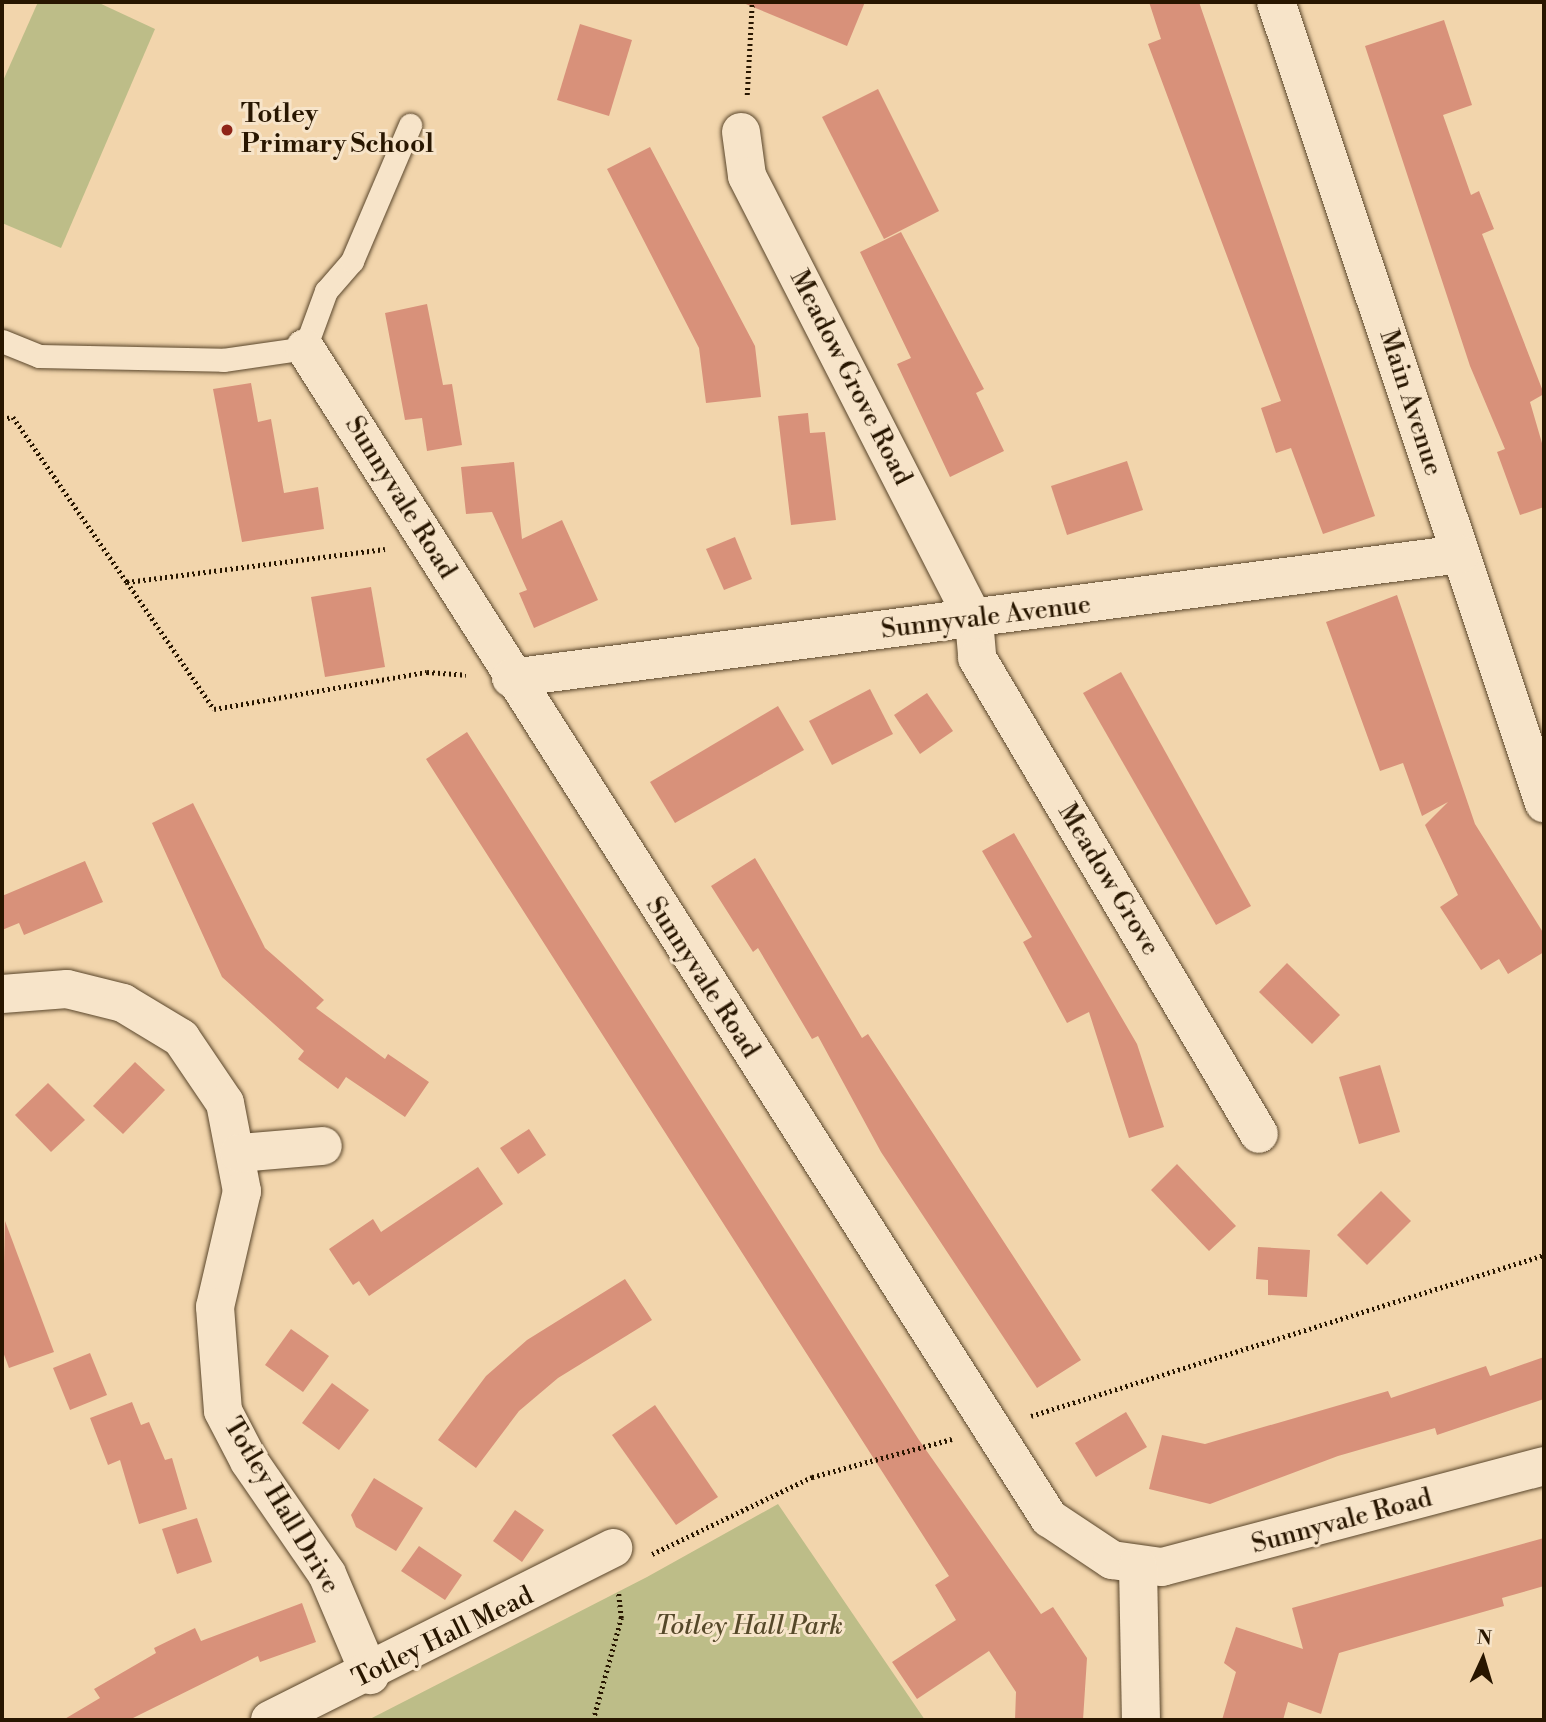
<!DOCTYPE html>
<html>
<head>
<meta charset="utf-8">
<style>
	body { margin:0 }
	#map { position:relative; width:1546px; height:1722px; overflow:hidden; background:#f2d5ac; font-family:"Libre Bodoni",serif }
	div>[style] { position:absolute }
	.green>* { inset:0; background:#bdbd88 }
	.building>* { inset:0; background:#d8917a }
	.path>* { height:4.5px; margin-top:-2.25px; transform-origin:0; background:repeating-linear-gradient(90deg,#281600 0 2px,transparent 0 5.5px) }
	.roads { filter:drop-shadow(0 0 2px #5a462b) drop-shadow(0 0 2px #5a462b) }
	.service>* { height:23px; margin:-11.5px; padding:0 11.5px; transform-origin:11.5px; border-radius:11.5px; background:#f7e4c9 }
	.minor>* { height:38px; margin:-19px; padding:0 19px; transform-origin:19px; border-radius:19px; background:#f7e4c9 }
	.dots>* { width:19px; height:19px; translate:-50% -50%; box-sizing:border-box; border:4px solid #f7e4c9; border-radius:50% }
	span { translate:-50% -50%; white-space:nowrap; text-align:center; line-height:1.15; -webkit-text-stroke:6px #f7e4c9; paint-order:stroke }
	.poi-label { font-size:26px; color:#281600; font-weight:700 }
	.left { translate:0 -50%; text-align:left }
	.street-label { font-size:26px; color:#281600 }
	.park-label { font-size:26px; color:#554829; font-style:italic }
	.frame { position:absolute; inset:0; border:4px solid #281600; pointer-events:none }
	.north { position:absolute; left:1448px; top:1624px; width:70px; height:70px; -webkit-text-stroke:5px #f7e4c9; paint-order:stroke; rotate:4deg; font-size:19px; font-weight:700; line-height:28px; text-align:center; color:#281600 }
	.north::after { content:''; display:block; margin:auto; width:24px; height:32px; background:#281600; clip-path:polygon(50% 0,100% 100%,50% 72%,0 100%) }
</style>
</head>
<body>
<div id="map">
	<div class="green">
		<div style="clip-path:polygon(38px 2px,97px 2px,155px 29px,61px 248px,2px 223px,2px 83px)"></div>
		<div style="clip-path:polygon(778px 1504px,925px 1720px,368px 1720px,647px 1577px)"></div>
	</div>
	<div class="building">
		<div style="clip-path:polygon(741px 2px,865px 2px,847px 46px)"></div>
		<div style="clip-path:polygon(1149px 2px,1199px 2px,1375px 516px,1323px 534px,1291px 448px,1276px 453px,1261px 408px,1281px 401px,1148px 44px,1161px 39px)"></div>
		<div style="clip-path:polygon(1444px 20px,1472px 105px,1443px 115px,1471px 195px,1479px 191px,1494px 229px,1482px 234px,1544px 394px,1530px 402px,1544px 450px,1544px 507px,1520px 515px,1497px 452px,1505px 449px,1470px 366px,1365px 46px)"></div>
		<div style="clip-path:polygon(580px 24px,632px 40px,609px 116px,557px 100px)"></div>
		<div style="clip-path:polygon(878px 89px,939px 211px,884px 239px,822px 117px)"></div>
		<div style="clip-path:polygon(650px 147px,755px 346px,761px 397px,706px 403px,699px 348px,607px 169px)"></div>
		<div style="clip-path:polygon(901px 232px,984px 389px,976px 393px,1004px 451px,950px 477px,897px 364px,911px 358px,860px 252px)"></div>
		<div style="clip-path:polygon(427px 304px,443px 385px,452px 384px,462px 445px,427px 451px,422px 418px,405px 420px,385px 313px)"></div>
		<div style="clip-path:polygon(251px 383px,258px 422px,271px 419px,284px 493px,318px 487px,324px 529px,242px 542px,213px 389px)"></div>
		<div style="clip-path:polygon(808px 413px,810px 433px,825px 432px,836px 520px,791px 525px,778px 416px)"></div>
		<div style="clip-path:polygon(1127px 461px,1143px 510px,1067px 535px,1051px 486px)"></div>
		<div style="clip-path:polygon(514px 462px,522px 539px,562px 520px,598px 600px,534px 628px,519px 593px,527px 590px,492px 512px,466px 514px,461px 467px)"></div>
		<div style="clip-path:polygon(735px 537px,752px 579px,724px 590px,706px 549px)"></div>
		<div style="clip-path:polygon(371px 587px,385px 667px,325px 677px,311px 597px)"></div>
		<div style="clip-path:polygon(1397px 595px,1475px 824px,1544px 934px,1544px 952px,1508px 974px,1499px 959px,1481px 970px,1440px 907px,1458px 895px,1425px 825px,1448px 802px,1422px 816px,1403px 763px,1380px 771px,1326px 622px)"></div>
		<div style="clip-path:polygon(1121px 672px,1251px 906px,1216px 925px,1083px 693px)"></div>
		<div style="clip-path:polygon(870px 689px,893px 734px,832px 765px,809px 721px)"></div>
		<div style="clip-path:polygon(927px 693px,953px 731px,920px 754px,894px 715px)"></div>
		<div style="clip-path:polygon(778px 706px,804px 750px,675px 823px,650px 782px)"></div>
		<div style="clip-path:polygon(467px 732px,919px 1440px,1041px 1614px,1053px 1607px,1087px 1658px,1083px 1720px,1015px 1720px,1016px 1692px,989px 1651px,917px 1699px,892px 1662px,956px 1620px,935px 1585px,949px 1576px,426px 759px)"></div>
		<div style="clip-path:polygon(193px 803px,265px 948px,324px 1000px,316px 1008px,385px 1059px,388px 1054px,429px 1082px,405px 1117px,346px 1077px,338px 1089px,298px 1059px,304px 1051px,222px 977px,152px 823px)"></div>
		<div style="clip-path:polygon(1014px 833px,1137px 1044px,1164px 1127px,1129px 1138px,1089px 1012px,1067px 1023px,1023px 942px,1032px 937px,982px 851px)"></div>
		<div style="clip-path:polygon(755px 858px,862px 1038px,868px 1034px,1081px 1360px,1037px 1388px,881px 1152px,818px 1036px,812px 1039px,758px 948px,753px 952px,711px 886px)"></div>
		<div style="clip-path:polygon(85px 861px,103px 902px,24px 935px,19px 923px,2px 930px,2px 896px)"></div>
		<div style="clip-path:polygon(1287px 963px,1340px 1015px,1312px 1044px,1259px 992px)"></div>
		<div style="clip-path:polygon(135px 1062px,165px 1090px,123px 1134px,93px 1106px)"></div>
		<div style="clip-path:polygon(1380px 1065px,1400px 1132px,1359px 1144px,1339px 1077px)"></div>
		<div style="clip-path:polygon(48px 1083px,85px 1120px,51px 1152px,15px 1115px)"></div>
		<div style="clip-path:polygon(529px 1129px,546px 1155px,518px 1174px,500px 1148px)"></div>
		<div style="clip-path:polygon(1177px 1164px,1236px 1226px,1209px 1251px,1151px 1190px)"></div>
		<div style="clip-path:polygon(478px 1167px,503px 1204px,369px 1296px,359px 1281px,353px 1285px,329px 1249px,373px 1219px,381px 1232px)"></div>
		<div style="clip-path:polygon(1381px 1191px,1411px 1221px,1367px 1265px,1337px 1235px)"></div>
		<div style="clip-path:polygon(5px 1221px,54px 1352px,9px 1368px,2px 1349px)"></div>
		<div style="clip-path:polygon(1258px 1247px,1310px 1250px,1307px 1297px,1268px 1295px,1268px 1280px,1256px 1279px)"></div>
		<div style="clip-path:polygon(625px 1279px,652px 1320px,558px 1378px,519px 1411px,476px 1468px,438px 1440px,486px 1376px,527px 1340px)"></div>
		<div style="clip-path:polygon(291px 1329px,329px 1356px,303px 1392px,265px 1365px)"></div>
		<div style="clip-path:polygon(90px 1353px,107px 1395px,70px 1410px,53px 1368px)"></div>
		<div style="clip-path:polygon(1544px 1357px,1544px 1399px,1437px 1435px,1435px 1428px,1338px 1456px,1210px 1504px,1149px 1489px,1162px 1435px,1205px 1444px,1388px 1391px,1391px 1398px,1486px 1366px,1490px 1376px)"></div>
		<div style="clip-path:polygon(332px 1383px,369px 1410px,339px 1450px,302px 1423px)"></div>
		<div style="clip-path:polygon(132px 1402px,141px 1425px,149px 1422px,165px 1460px,172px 1458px,187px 1509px,139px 1524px,120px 1460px,108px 1465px,90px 1418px)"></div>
		<div style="clip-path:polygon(655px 1405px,718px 1497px,676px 1525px,612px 1435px)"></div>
		<div style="clip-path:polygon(1126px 1412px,1147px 1447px,1096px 1477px,1075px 1443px)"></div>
		<div style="clip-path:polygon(374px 1478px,423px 1508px,396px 1551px,356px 1527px,351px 1515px)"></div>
		<div style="clip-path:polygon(515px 1510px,544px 1530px,522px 1562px,493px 1541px)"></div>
		<div style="clip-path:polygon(197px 1518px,212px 1562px,177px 1574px,162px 1529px)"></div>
		<div style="clip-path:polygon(1544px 1538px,1544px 1586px,1502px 1598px,1504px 1606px,1339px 1653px,1321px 1714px,1288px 1702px,1283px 1720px,1222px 1720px,1236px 1672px,1224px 1663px,1236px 1627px,1303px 1649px,1292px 1608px)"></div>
		<div style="clip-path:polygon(419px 1546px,462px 1575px,445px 1600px,401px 1571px)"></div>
		<div style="clip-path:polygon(302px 1603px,316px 1642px,260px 1662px,258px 1656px,129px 1720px,63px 1720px,100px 1698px,94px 1689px,156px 1653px,154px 1648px,195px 1628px,201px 1641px)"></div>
	</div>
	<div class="path">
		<div style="left:747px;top:95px;width:93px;rotate:-86.9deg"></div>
		<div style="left:2px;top:419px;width:11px;rotate:-10deg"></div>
		<div style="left:13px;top:417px;width:201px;rotate:55.4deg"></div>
		<div style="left:127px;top:582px;width:260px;rotate:-7.3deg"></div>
		<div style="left:127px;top:582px;width:154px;rotate:55.6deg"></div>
		<div style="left:214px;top:709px;width:216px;rotate:-9.9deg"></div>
		<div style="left:427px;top:672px;width:39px;rotate:4deg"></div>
		<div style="left:1031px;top:1416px;width:538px;rotate:-17.42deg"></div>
		<div style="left:652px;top:1554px;width:178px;rotate:-25.7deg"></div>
		<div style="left:812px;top:1477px;width:145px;rotate:-15.2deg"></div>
		<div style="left:593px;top:1720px;width:106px;rotate:-74.6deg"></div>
		<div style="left:621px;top:1618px;width:27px;rotate:-96deg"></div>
	</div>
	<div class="roads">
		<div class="service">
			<div style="left:2px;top:341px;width:40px;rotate:22deg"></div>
			<div style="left:39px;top:356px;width:184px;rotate:1.2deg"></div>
			<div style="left:223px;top:360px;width:83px;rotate:-8.3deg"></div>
			<div style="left:305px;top:348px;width:61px;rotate:-69.8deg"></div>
			<div style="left:326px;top:291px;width:40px;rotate:-49deg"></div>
			<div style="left:352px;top:261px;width:148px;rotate:-66.9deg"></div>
		</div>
		<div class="minor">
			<div style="left:1276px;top:2px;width:845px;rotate:71.5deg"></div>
			<div style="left:741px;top:132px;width:44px;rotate:82.2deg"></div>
			<div style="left:747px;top:176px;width:499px;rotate:62.9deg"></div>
			<div style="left:974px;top:620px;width:38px;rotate:85deg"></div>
			<div style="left:977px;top:658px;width:553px;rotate:59.36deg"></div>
			<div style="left:305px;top:348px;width:1387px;rotate:57.55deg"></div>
			<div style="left:1049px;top:1518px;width:76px;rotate:33.7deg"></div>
			<div style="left:1112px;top:1560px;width:50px;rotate:8deg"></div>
			<div style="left:1162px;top:1567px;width:395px;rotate:-14.8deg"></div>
			<div style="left:511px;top:678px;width:957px;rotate:-7.44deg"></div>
			<div style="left:2px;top:994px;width:65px;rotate:-4.4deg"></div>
			<div style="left:67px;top:989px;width:58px;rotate:14deg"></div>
			<div style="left:123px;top:1003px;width:68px;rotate:31.1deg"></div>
			<div style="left:181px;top:1038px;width:78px;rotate:55.9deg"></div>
			<div style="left:225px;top:1103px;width:90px;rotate:79.1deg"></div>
			<div style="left:242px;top:1191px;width:119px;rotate:103.1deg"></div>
			<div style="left:215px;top:1307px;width:104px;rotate:85.6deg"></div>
			<div style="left:223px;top:1411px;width:56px;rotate:62.5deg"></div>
			<div style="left:249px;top:1461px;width:137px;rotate:55.4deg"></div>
			<div style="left:327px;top:1574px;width:110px;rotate:66.9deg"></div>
			<div style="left:239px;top:1153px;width:84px;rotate:-4.8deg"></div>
			<div style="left:1138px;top:1566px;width:154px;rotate:88.9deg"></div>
			<div style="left:270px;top:1720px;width:384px;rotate:-26.6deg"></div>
		</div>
	</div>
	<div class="dots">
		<div style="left:227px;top:130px;background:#8f2418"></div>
	</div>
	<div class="poi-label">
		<span class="left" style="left:241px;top:130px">Totley<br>Primary School</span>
	</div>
	<div class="street-label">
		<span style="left:850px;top:378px;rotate:63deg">Meadow Grove Road</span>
		<span style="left:1410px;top:403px;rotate:72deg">Main Avenue</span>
		<span style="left:400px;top:498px;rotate:58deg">Sunnyvale Road</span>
		<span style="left:986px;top:618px;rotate:-7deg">Sunnyvale Avenue</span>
		<span style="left:1108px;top:880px;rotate:59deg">Meadow Grove</span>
		<span style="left:702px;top:978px;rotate:57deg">Sunnyvale Road</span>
		<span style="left:281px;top:1506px;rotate:59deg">Totley Hall Drive</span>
		<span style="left:1342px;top:1522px;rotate:-15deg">Sunnyvale Road</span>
		<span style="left:443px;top:1638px;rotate:-26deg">Totley Hall Mead</span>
	</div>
	<div class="park-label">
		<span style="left:749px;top:1627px">Totley Hall Park</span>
	</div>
	<div class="frame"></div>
	<div class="north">N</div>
</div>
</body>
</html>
